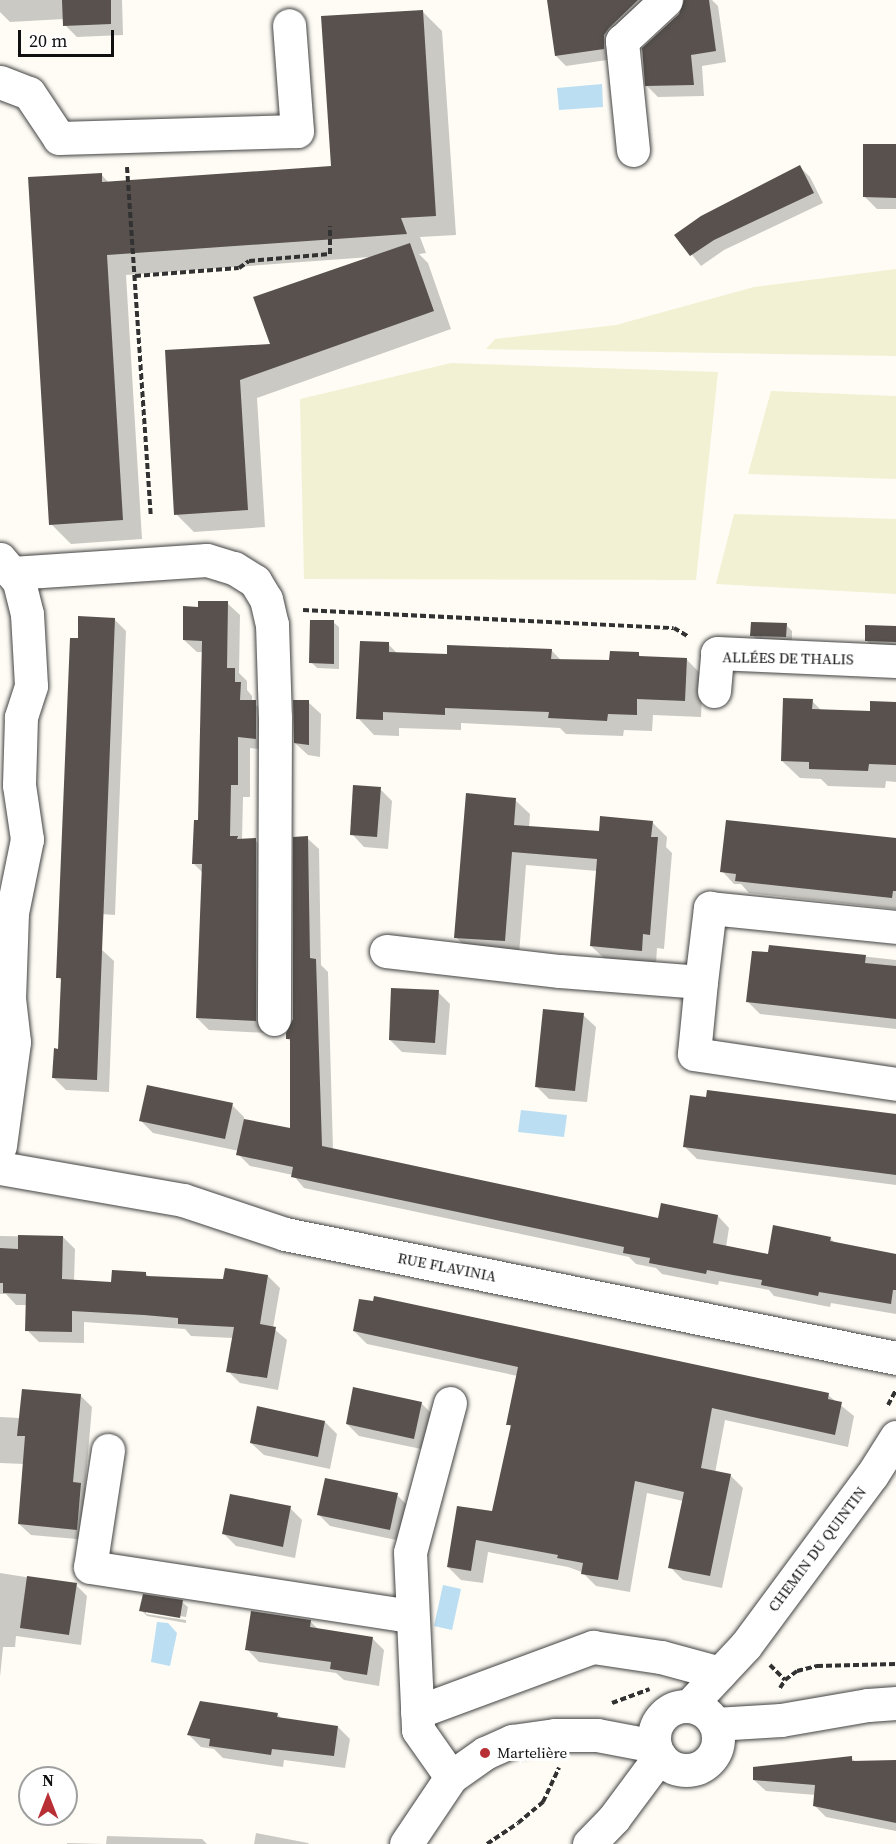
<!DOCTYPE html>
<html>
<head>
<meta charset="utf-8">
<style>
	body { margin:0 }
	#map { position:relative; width:896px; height:1844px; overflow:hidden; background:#fefcf4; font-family:"Source Serif 4",serif }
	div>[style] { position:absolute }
	.farmland>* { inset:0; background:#f3f1d4 }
	.water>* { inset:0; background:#bbdef3 }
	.shadow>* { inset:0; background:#0003 }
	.building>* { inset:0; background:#58514d }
	.path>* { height:4px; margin-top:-2px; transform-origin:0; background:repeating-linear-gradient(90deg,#323232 0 6px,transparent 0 9px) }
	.roads { filter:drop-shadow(0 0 2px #434343) drop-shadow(0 0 2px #434343) }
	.minor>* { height:33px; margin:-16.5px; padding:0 16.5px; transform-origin:16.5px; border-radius:16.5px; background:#fff }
	.minor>.ring { margin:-16.5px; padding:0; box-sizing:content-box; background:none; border:33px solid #fff; border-radius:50% }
	.dots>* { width:16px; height:16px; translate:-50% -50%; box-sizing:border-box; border:3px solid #fff; border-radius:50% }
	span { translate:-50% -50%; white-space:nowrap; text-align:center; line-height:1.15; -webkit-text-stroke:6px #fff; paint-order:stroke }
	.street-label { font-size:15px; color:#101010 }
	.poi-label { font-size:15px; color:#101010 }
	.left { translate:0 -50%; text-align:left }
	.north { position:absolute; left:18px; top:1766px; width:60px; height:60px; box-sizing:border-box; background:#fff; border:2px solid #9f9f9f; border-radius:50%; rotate:0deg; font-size:16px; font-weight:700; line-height:24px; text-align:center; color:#101010 }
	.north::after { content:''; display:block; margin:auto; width:21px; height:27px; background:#b82f36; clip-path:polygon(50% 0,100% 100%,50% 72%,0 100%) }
	.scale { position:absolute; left:18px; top:30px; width:96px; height:27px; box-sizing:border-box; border:3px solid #101010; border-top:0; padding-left:8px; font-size:18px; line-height:21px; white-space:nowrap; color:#101010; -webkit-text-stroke:4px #fff; paint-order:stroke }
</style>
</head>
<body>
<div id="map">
	<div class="farmland">
		<div style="clip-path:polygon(896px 269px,896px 356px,486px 349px,495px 339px,616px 325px,754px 287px)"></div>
		<div style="clip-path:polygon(451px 363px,718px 372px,696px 580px,304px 579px,300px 399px)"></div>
		<div style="clip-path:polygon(771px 391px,896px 396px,896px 479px,748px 474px)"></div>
		<div style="clip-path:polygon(734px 514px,896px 519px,896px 594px,716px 584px)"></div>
	</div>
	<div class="water">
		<div style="clip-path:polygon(602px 84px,603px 107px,559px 110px,557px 88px)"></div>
		<div style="clip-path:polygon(521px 1110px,567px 1115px,564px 1137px,518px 1132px)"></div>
		<div style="clip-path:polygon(443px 1585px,461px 1589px,452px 1630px,434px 1626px)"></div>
		<div style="clip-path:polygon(157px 1622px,168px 1623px,177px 1633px,170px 1666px,151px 1662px)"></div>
	</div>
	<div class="shadow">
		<div style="clip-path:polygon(0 0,122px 0,123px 35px,77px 37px,65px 25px,64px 19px,10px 22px,0 12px)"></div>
		<div style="clip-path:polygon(549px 0,656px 0,614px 59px,566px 66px,556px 56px)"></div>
		<div style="clip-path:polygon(686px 0,712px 0,718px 6px,726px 62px,702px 66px,704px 96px,658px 97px,647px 86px)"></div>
		<div style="clip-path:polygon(422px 11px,442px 31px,456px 235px,420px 237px,426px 253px,419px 254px,428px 263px,451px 329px,257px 398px,265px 527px,194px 532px,176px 514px,166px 351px,272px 345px,370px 257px,126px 275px,142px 539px,71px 544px,51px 524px,101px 174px,109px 183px,332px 168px)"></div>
		<div style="clip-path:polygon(896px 145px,896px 209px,877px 209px,864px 196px)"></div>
		<div style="clip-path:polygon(800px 167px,810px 177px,823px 203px,724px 250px,701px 266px,676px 235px)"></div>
		<div style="clip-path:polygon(227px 603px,240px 615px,239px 673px,247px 681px,247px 690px,252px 696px,252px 702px,267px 714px,268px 750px,250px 748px,250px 797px,243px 797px,242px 840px,255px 840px,267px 852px,267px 1033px,209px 1030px,197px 1018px,203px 873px,193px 863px,199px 821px,203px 652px,197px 652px,184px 640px,199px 608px)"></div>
		<div style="clip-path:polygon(114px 619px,126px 631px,115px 915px,73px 912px,79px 640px)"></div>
		<div style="clip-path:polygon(333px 622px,339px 627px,339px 669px,317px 668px,311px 662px)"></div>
		<div style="clip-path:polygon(786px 625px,792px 631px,792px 643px,758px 641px,752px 635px)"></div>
		<div style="clip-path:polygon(896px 628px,896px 648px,872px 646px,866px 640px)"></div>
		<div style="clip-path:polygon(388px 644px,398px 654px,448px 656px,551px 650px,561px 660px,611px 661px,638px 654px,642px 658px,686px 659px,703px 676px,701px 717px,653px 715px,652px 731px,624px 730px,623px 736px,566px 734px,560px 728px,461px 723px,461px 730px,399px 728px,399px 736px,374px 735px,358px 718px)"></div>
		<div style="clip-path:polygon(812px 701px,822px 711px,871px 713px,896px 704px,896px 782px,886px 781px,885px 788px,828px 786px,821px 779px,800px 778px,782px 761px)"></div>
		<div style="clip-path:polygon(308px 702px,321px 714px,320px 757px,308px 755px,295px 743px)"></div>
		<div style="clip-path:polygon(380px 789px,392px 801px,388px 849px,364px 847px,352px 834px)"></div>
		<div style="clip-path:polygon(515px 800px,530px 814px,529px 828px,601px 833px,652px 822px,667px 837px,666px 847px,672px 853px,664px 949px,657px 948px,656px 964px,606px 960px,591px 946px,597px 871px,526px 865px,519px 955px,470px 952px,456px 937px)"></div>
		<div style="clip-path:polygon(307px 838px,319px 849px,321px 965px,328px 972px,333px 1150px,660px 1219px,718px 1216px,729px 1228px,726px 1247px,769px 1256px,830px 1238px,835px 1243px,896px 1255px,896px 1314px,831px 1303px,830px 1307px,774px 1296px,769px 1290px,719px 1281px,718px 1285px,662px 1274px,656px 1268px,636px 1264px,629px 1257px,304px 1188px,293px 1175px,250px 1166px,238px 1154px,239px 1151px,153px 1133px,141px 1121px,232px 1105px,244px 1117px,244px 1120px,292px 1130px,291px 1042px,288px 1039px,294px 1019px)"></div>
		<div style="clip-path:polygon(896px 840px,896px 909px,749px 893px,741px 884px,734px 884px,722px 871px)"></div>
		<div style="clip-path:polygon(770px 946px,896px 960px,896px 1029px,760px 1014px,748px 1002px)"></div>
		<div style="clip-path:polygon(101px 949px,114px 961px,109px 1092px,66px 1090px,54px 1078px,60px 1050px,63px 982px,58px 977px)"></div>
		<div style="clip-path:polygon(438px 992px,450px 1004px,446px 1055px,402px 1052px,390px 1040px)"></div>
		<div style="clip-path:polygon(583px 1015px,596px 1027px,587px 1102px,549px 1099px,537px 1087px)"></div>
		<div style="clip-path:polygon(896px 1116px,896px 1185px,697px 1159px,685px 1147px)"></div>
		<div style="clip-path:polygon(0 1236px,63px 1237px,75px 1249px,74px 1282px,113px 1284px,145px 1273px,149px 1277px,224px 1281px,268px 1276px,280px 1288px,273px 1328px,287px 1340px,278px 1390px,240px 1383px,228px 1371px,233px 1338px,191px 1336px,185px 1329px,84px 1322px,84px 1343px,39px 1342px,27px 1330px,27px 1305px,16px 1305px,6px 1294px,0 1294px)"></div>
		<div style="clip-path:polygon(354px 1331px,828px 1395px,854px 1416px,848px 1447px,725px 1420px,715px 1473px,730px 1475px,743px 1488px,722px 1588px,683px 1580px,670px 1567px,683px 1501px,647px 1493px,630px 1592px,596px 1586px,582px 1572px,568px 1567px,488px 1552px,483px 1583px,461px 1580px,448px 1567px,493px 1513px,512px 1428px,508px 1424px,518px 1376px,367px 1344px)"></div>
		<div style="clip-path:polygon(80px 1395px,92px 1407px,85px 1488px,92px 1496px,88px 1540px,31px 1535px,19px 1524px,24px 1464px,0 1463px,0 1417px,20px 1418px)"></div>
		<div style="clip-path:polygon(421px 1403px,433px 1415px,426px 1450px,359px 1436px,347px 1424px)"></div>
		<div style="clip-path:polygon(325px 1422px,337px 1434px,330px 1469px,264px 1455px,251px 1443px)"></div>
		<div style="clip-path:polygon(397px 1495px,408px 1506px,401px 1541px,330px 1526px,318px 1514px)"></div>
		<div style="clip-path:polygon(290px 1508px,302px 1520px,295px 1558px,236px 1546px,224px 1534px)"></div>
		<div style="clip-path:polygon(0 1573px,76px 1585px,87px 1596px,81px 1645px,16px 1636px,15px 1647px,3px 1647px,0 1677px)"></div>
		<div style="clip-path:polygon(182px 1602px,188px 1607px,186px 1617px,146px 1611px,146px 1614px,186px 1620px,186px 1623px,147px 1616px,141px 1610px)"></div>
		<div style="clip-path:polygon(310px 1621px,319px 1630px,372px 1638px,384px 1650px,379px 1686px,344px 1680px,336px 1673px,259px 1662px,247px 1649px)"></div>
		<div style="clip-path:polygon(277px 1714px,282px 1719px,338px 1727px,350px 1739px,345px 1768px,284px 1760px,283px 1767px,223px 1758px,214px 1749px,201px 1747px,189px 1735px)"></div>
		<div style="clip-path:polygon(851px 1758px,856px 1762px,896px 1761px,896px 1831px,826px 1817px,815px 1806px,816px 1795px,766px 1791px,754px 1780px)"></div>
		<div style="clip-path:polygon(256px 1833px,308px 1843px,309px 1844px,254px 1844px)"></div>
		<div style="clip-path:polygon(107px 1836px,202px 1839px,207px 1844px,106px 1844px)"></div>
		<div style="clip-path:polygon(67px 1843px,104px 1844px,67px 1844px)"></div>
	</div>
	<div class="building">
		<div style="clip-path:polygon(62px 0,111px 0,111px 24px,63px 26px)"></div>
		<div style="clip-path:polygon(547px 0,638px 0,609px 28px,604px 35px,604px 49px,555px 56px)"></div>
		<div style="clip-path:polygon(684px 0,709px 0,716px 51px,691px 55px,694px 85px,645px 86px,642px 48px,679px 14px)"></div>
		<div style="clip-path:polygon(423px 10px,436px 216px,401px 218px,407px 234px,107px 255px,123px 520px,49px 525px,28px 177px,102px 173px,102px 182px,331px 166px,321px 16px)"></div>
		<div style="clip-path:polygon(863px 144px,896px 144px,896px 198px,863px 197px)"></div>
		<div style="clip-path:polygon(800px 165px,814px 193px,714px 240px,690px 256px,674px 235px,701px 216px)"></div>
		<div style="clip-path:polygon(410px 243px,434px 311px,240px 380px,248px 510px,174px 515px,165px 350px,270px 344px,253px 297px)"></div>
		<div style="clip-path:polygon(198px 601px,228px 601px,227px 668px,235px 668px,235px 682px,241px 682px,240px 700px,256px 700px,256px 739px,238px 737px,238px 785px,231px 785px,230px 836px,238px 836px,237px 839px,256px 838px,256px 1021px,196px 1018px,202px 864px,192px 864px,194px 820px,198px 820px,202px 641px,183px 640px,183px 606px,198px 607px)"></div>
		<div style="clip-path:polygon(78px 616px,115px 618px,97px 1080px,52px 1078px,54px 1048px,58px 1049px,61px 978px,56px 978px,70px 638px,78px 638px)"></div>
		<div style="clip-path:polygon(310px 620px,334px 620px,334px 664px,309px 663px)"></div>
		<div style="clip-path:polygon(751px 622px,787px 623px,786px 637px,750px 636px)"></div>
		<div style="clip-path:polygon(865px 625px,896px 626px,896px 642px,865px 641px)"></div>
		<div style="clip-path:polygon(360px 641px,389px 642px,389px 652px,447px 654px,447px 645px,552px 649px,551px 659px,609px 660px,610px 651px,639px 652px,639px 656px,687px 658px,685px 701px,637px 699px,637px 715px,608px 714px,607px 721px,548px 718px,549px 712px,445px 708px,445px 715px,383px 712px,383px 720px,356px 719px)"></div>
		<div style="clip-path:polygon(783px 698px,813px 699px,812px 709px,870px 711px,870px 701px,896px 702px,896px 765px,869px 764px,868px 771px,809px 769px,809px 762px,781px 761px)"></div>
		<div style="clip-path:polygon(293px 700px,309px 700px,309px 745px,294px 743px)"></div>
		<div style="clip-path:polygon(353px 785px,381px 787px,377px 837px,350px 835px)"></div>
		<div style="clip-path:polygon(466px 793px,516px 798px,514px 825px,599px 831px,600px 816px,653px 821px,651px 837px,658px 837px,654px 885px,650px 935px,643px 934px,642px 951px,590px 946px,597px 859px,512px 852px,505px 941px,454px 938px)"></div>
		<div style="clip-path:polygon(726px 820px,896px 838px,896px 891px,893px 891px,892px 898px,735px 881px,736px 874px,720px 872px)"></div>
		<div style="clip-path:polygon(308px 836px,310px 958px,316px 959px,322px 1146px,658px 1218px,661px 1203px,718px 1215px,713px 1243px,768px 1254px,773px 1225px,831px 1237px,830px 1241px,896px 1254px,896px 1290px,893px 1290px,891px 1304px,819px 1292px,818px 1296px,761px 1285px,762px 1280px,733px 1275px,707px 1270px,706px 1274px,649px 1263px,650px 1258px,623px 1253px,624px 1247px,291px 1177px,293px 1167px,236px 1155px,244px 1119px,290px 1128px,290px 1039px,286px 1039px,286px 1033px,293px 1019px,293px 837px)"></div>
		<div style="clip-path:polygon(769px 945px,866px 955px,865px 963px,896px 966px,896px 1019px,746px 1002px,752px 951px,768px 952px)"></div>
		<div style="clip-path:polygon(391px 988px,439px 990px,435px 1043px,389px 1040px)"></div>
		<div style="clip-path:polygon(543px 1009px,584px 1013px,575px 1091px,535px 1087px)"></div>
		<div style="clip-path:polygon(147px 1085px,233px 1103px,225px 1139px,139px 1121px)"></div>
		<div style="clip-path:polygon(707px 1090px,896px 1114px,896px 1175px,683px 1147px,690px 1095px,706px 1097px)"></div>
		<div style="clip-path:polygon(18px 1235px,63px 1236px,62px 1279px,111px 1282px,112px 1270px,146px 1272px,146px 1276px,223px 1279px,225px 1268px,268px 1275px,260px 1324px,276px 1327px,267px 1378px,226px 1372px,234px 1327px,178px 1324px,178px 1318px,144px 1315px,72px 1311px,72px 1332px,25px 1331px,26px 1294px,3px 1293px,3px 1283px,0 1283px,0 1248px,18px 1249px)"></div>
		<div style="clip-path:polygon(374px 1296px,829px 1393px,828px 1399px,842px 1402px,835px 1435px,712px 1408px,701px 1468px,731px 1474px,710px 1576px,668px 1568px,684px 1492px,635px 1481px,618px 1580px,581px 1574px,583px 1563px,557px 1558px,558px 1555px,476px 1540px,471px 1571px,447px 1567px,457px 1506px,492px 1511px,511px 1425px,506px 1425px,518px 1367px,353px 1331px,359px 1299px,373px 1301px)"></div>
		<div style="clip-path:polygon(353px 1387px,422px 1402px,414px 1439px,346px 1424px)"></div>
		<div style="clip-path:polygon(22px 1389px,81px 1394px,73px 1482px,81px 1483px,77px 1530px,18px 1524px,25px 1436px,17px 1436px)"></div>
		<div style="clip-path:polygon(257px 1406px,325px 1421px,318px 1457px,250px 1443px)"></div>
		<div style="clip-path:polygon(325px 1478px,398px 1493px,390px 1530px,317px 1515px)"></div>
		<div style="clip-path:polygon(230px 1494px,291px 1506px,283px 1547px,222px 1534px)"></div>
		<div style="clip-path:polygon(27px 1576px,77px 1583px,69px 1635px,20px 1628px)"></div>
		<div style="clip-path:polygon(143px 1594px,183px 1600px,180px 1618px,139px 1611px)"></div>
		<div style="clip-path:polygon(251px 1611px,311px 1620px,310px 1627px,373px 1637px,367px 1675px,330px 1669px,331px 1662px,245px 1650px)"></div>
		<div style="clip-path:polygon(200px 1701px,278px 1713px,277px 1717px,338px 1726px,334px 1756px,272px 1749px,271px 1755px,209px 1746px,210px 1739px,187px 1735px)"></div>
		<div style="clip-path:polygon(852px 1756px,852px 1761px,896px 1760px,896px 1823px,813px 1806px,815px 1785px,753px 1780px,753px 1767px)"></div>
	</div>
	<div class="path">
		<div style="left:127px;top:167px;width:349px;rotate:86.1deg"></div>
		<div style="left:135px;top:276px;width:104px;rotate:-4.4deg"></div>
		<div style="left:239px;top:268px;width:12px;rotate:-35deg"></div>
		<div style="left:249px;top:261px;width:81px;rotate:-4.9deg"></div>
		<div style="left:330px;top:254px;width:28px;rotate:-90deg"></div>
		<div style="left:303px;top:610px;width:371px;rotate:2.8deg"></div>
		<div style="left:674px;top:628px;width:17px;rotate:31deg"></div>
		<div style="left:888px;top:1405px;width:17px;rotate:-62deg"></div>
		<div style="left:770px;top:1665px;width:21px;rotate:45deg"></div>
		<div style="left:780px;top:1688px;width:9px;rotate:-58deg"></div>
		<div style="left:785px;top:1680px;width:15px;rotate:-37deg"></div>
		<div style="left:797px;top:1671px;width:21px;rotate:-14deg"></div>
		<div style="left:817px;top:1666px;width:79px;rotate:-1.5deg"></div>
		<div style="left:612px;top:1703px;width:40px;rotate:-20.2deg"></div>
		<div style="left:487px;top:1844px;width:37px;rotate:-34deg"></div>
		<div style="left:518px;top:1823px;width:33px;rotate:-40deg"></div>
		<div style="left:543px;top:1802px;width:38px;rotate:-65deg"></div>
	</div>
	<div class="roads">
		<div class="minor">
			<div style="left:0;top:82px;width:31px;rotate:21deg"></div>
			<div style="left:29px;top:93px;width:54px;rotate:56.3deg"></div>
			<div style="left:59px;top:138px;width:238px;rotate:-1.7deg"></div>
			<div style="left:297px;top:131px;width:106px;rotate:-94.3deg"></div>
			<div style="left:633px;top:150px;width:110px;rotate:-95.8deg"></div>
			<div style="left:622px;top:41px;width:60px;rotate:-43deg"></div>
			<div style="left:0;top:559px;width:30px;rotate:50deg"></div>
			<div style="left:19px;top:582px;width:33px;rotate:76deg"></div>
			<div style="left:27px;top:614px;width:72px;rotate:86.8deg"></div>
			<div style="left:31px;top:686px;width:33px;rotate:108deg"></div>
			<div style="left:21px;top:717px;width:68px;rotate:91.7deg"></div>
			<div style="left:19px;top:785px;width:55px;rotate:81.6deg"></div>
			<div style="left:27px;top:839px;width:76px;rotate:101.5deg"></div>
			<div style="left:12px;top:913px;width:85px;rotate:92deg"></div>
			<div style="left:9px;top:998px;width:44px;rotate:83.5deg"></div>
			<div style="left:14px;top:1042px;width:105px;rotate:97.7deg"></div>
			<div style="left:12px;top:573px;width:195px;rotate:-3.8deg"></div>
			<div style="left:207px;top:560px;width:28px;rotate:17deg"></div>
			<div style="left:234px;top:568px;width:25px;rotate:32deg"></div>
			<div style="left:255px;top:581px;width:21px;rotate:59deg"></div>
			<div style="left:266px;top:599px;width:26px;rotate:77deg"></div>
			<div style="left:272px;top:624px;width:93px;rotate:88.2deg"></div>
			<div style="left:275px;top:717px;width:302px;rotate:90.2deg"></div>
			<div style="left:714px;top:691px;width:38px;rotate:-85deg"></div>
			<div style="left:717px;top:653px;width:179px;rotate:2.6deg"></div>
			<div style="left:386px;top:951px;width:175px;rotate:6.6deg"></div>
			<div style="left:560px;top:971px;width:141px;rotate:4.5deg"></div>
			<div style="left:701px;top:982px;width:72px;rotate:95.6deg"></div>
			<div style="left:694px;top:1054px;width:204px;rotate:8.4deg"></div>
			<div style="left:701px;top:982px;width:75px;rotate:-83.1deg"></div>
			<div style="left:710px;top:908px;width:187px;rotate:5.8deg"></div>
			<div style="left:0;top:1168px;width:186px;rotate:9.9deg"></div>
			<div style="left:183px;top:1200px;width:108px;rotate:18.4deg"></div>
			<div style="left:285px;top:1234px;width:623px;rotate:11.47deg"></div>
			<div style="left:450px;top:1403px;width:154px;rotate:105deg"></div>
			<div style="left:410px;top:1552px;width:178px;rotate:87.4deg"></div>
			<div style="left:418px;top:1730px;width:57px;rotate:54.9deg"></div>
			<div style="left:108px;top:1450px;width:118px;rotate:98.7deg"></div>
			<div style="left:90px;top:1567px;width:325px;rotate:8.7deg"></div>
			<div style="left:689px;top:1706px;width:83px;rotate:-46.9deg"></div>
			<div style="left:746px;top:1645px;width:212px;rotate:-53.5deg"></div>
			<div style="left:872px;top:1475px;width:45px;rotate:-57.7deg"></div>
			<div class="ring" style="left:654px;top:1706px;width:31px;height:31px"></div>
			<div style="left:417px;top:1712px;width:188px;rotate:-20.3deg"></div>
			<div style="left:593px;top:1647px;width:69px;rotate:8.4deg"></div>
			<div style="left:661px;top:1657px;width:61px;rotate:15.2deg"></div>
			<div style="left:715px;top:1724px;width:66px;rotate:-3.5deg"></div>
			<div style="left:781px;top:1720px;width:88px;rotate:-9.8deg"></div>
			<div style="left:868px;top:1705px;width:28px;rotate:-4deg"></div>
			<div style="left:406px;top:1844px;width:81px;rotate:-56.1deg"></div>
			<div style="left:451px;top:1777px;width:42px;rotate:-35.2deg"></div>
			<div style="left:485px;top:1753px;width:30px;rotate:-24deg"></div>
			<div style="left:512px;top:1741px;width:43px;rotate:-7.9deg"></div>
			<div style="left:555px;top:1735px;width:42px"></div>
			<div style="left:597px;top:1735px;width:59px;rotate:10.7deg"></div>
			<div style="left:589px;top:1844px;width:36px;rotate:-46deg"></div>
			<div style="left:614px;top:1818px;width:77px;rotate:-53.4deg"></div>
		</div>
	</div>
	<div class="dots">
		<div style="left:485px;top:1753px;background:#b82f36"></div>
	</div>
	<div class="street-label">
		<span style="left:788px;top:658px;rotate:1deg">ALLÉES DE THALIS</span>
		<span style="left:447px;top:1267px;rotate:11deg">RUE FLAVINIA</span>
		<span style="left:817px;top:1549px;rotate:-53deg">CHEMIN DU QUINTIN</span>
	</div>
	<div class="poi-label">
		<span class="left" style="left:497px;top:1753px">Martelière</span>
	</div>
	<div class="north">N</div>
	<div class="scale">20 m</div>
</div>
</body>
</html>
